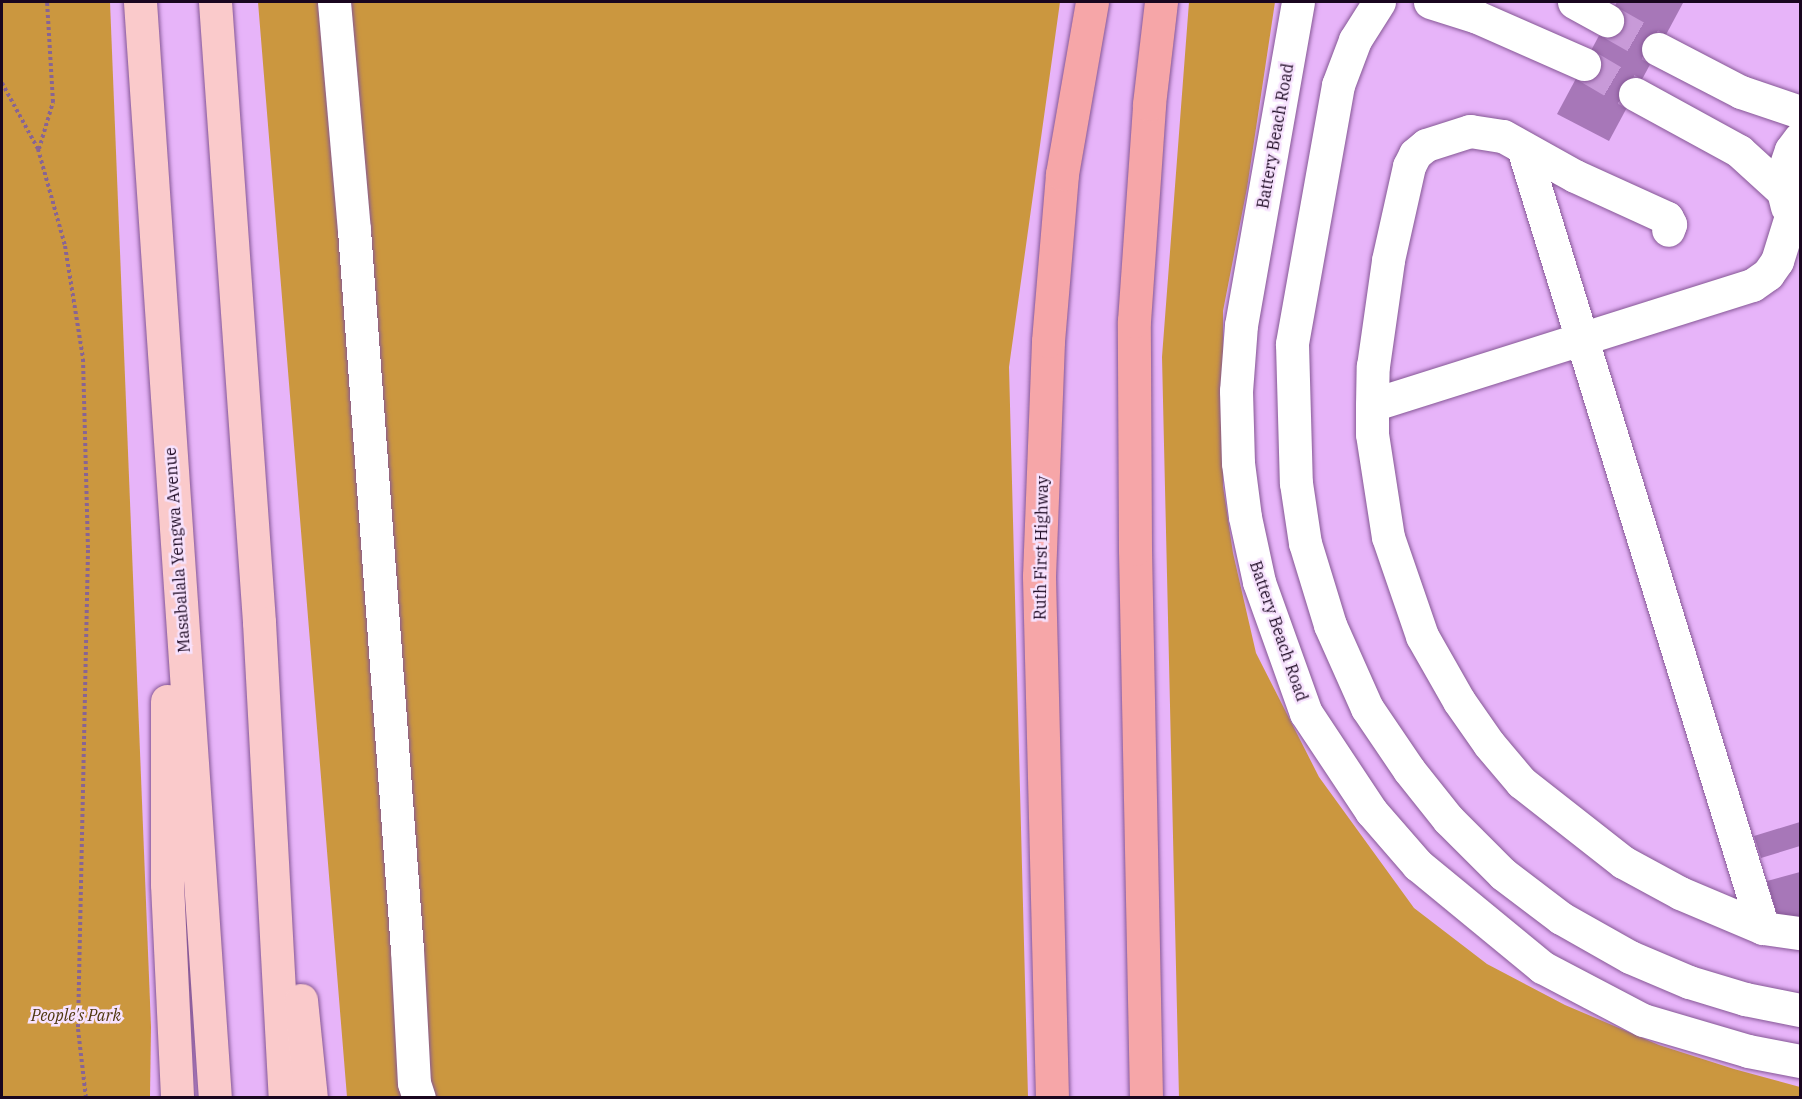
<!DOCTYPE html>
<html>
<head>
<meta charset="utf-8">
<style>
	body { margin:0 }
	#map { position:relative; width:1802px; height:1099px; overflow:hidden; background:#e7b4f9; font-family:"IBM Plex Serif",serif }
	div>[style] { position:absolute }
	.green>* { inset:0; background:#cb973f }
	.building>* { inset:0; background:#a777b8 }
	.minor-tunnel>* { height:33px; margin-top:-16.5px; transform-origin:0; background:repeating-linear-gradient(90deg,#c89ad8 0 33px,transparent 0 49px) }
	.path>* { height:4px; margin-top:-2px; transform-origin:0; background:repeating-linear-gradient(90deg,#886494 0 3px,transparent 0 6px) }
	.roads { filter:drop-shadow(0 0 2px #855795) drop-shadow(0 0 2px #855795) }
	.minor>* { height:33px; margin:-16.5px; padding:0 16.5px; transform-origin:16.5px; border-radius:16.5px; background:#fff }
	.major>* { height:33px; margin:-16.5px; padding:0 16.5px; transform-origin:16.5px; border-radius:16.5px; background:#facacb }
	.highway>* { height:33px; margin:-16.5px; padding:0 16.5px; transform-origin:16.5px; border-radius:16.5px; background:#f6a6a8 }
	span { translate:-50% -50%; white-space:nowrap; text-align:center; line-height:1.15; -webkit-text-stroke:5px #f7e2fe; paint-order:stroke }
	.street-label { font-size:16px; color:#19061f }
	.park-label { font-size:16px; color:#4d360d; font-style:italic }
	.frame { position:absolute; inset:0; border:3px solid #19061f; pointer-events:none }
</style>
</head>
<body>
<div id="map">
	<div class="green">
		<div style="clip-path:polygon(2px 2px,110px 2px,151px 1027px,150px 1097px,2px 1097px)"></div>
		<div style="clip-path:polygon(258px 2px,1060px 2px,1009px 367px,1028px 1097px,347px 1097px)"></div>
		<div style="clip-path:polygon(1189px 2px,1275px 2px,1247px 188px,1223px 311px,1223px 486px,1233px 553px,1256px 653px,1319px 777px,1414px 908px,1487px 964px,1565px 1005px,1659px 1045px,1734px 1069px,1800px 1087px,1800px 1097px,1179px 1098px,1162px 357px)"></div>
	</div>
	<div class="building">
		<div style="clip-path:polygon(1617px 2px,1683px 3px,1609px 141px,1557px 114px)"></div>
		<div style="clip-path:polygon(1800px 822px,1800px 846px,1761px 858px,1754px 836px)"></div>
		<div style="clip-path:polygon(1800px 872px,1800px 923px,1781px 928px,1767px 881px)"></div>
	</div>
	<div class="minor-tunnel">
		<div style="left:1607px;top:20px;width:59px;rotate:29.6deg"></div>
		<div style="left:1584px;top:64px;width:59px;rotate:30.5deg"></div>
	</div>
	<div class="path">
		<div style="left:2px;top:83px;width:75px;rotate:61.4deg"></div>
		<div style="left:38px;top:149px;width:101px;rotate:74.4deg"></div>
		<div style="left:65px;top:246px;width:114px;rotate:80.9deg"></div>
		<div style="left:83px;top:359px;width:191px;rotate:88.5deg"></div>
		<div style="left:88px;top:550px;width:479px;rotate:91.2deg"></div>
		<div style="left:78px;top:1029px;width:69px;rotate:83.4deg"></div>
		<div style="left:39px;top:149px;width:49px;rotate:-73.4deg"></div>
		<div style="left:53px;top:102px;width:100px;rotate:-93.4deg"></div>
	</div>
	<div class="roads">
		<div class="minor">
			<div style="left:334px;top:2px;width:229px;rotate:85deg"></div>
			<div style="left:354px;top:230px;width:722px;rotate:85.79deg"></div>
			<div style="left:407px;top:950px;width:133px;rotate:87deg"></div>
			<div style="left:414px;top:1083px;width:16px;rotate:72deg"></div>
			<div style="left:1298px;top:2px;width:328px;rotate:100deg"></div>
			<div style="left:1241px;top:325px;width:66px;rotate:94.3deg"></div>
			<div style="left:1236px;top:391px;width:72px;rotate:88.4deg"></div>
			<div style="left:1238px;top:463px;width:54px;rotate:82.6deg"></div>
			<div style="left:1245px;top:517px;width:66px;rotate:77.8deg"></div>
			<div style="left:1259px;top:582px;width:139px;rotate:70.3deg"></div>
			<div style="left:1306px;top:713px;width:118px;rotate:56.4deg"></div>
			<div style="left:1371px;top:811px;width:72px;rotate:49deg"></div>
			<div style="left:1418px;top:865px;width:161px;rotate:39.4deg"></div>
			<div style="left:1542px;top:967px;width:114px;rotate:27.7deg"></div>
			<div style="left:1643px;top:1020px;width:109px;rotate:16.4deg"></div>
			<div style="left:1748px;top:1051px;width:53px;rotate:10.9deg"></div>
			<div style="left:1379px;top:2px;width:45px;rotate:122.3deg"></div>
			<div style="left:1355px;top:40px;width:48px;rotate:110.7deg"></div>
			<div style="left:1338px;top:85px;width:263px;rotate:100.1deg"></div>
			<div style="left:1292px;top:344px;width:139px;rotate:88.4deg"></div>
			<div style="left:1296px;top:483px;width:61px;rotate:81.5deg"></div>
			<div style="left:1305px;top:543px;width:86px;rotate:73deg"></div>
			<div style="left:1330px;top:625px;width:91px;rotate:66deg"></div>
			<div style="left:1367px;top:708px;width:75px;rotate:55.9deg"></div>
			<div style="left:1409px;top:770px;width:63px;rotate:51.5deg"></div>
			<div style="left:1448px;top:819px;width:78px;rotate:45deg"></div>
			<div style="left:1503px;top:874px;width:73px;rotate:37.2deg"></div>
			<div style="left:1561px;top:918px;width:79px;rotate:29.5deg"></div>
			<div style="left:1630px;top:957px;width:64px;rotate:23deg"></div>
			<div style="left:1689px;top:982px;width:59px;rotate:16.9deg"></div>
			<div style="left:1745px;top:999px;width:56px;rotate:11.3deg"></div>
			<div style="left:1430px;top:2px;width:49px;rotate:17.7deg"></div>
			<div style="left:1477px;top:17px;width:117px;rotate:23.7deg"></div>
			<div style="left:1574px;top:2px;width:38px;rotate:29deg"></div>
			<div style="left:1658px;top:49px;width:93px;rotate:27.4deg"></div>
			<div style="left:1741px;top:92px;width:62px;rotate:18.7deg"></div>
			<div style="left:1635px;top:94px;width:119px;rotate:28.7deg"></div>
			<div style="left:1739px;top:151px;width:59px;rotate:42.3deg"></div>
			<div style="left:1523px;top:148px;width:816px;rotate:72.9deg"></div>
			<div style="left:1787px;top:207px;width:16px;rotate:-104deg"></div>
			<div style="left:1783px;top:191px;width:21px;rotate:-87deg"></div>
			<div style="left:1784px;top:170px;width:21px;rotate:-71deg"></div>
			<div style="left:1791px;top:150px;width:15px;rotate:-53deg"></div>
			<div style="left:1791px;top:216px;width:47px;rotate:107.3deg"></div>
			<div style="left:1777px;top:261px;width:16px;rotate:125deg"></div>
			<div style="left:1768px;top:274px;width:19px;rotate:145deg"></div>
			<div style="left:1752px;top:285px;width:398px;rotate:162.5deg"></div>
			<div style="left:1372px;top:405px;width:29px;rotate:90deg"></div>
			<div style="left:1372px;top:434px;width:104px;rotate:81.2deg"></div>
			<div style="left:1388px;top:537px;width:105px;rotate:71deg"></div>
			<div style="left:1422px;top:636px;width:75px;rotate:60.4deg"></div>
			<div style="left:1459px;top:701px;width:52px;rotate:55.1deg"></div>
			<div style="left:1489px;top:744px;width:50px;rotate:49.9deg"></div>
			<div style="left:1521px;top:782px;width:130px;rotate:38.1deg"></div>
			<div style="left:1623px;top:862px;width:65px;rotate:28.5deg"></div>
			<div style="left:1680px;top:893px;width:90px;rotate:22.9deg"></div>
			<div style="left:1763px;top:928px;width:37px;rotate:8deg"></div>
			<div style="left:1372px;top:405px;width:39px;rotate:-89deg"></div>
			<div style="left:1373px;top:366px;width:107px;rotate:-81.9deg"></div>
			<div style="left:1388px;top:260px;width:96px;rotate:-77.4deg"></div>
			<div style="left:1409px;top:166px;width:13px;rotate:-63deg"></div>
			<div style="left:1415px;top:154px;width:14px;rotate:-39deg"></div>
			<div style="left:1426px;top:145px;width:46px;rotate:-17.7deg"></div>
			<div style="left:1470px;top:131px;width:33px;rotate:9deg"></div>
			<div style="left:1503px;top:136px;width:82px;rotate:29.1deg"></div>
			<div style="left:1575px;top:176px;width:101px;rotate:24.5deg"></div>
			<div style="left:1667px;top:218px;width:7px;rotate:63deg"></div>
			<div style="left:1670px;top:224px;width:6px;rotate:108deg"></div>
		</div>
		<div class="major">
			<div style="left:140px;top:2px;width:1099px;rotate:86.09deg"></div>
			<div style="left:215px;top:2px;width:622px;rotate:85.94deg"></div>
			<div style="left:259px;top:622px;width:477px;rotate:86.9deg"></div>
			<div style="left:167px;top:701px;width:183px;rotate:90deg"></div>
			<div style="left:167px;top:884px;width:214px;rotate:87.3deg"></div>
			<div style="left:301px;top:1000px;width:99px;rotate:84.2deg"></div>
		</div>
		<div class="highway">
			<div style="left:1052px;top:1098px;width:522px;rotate:-91.43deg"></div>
			<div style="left:1039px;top:576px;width:235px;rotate:-87.8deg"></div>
			<div style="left:1048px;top:341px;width:168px;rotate:-85.2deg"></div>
			<div style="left:1062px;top:174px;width:175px;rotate:-80.1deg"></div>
			<div style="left:1146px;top:1098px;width:549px;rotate:-91.15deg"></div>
			<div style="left:1135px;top:549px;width:228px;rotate:-90.3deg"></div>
			<div style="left:1134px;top:321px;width:218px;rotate:-86deg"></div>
			<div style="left:1149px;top:104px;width:103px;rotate:-83.3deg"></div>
		</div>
	</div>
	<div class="street-label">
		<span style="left:1275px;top:136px;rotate:-80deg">Battery Beach Road</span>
		<span style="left:1041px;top:548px;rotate:-89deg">Ruth First Highway</span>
		<span style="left:177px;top:550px;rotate:-94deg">Masabalala Yengwa Avenue</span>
		<span style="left:1279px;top:631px;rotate:71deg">Battery Beach Road</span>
	</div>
	<div class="park-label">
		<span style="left:76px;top:1015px">People's Park</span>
	</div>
	<div class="frame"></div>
</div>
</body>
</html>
